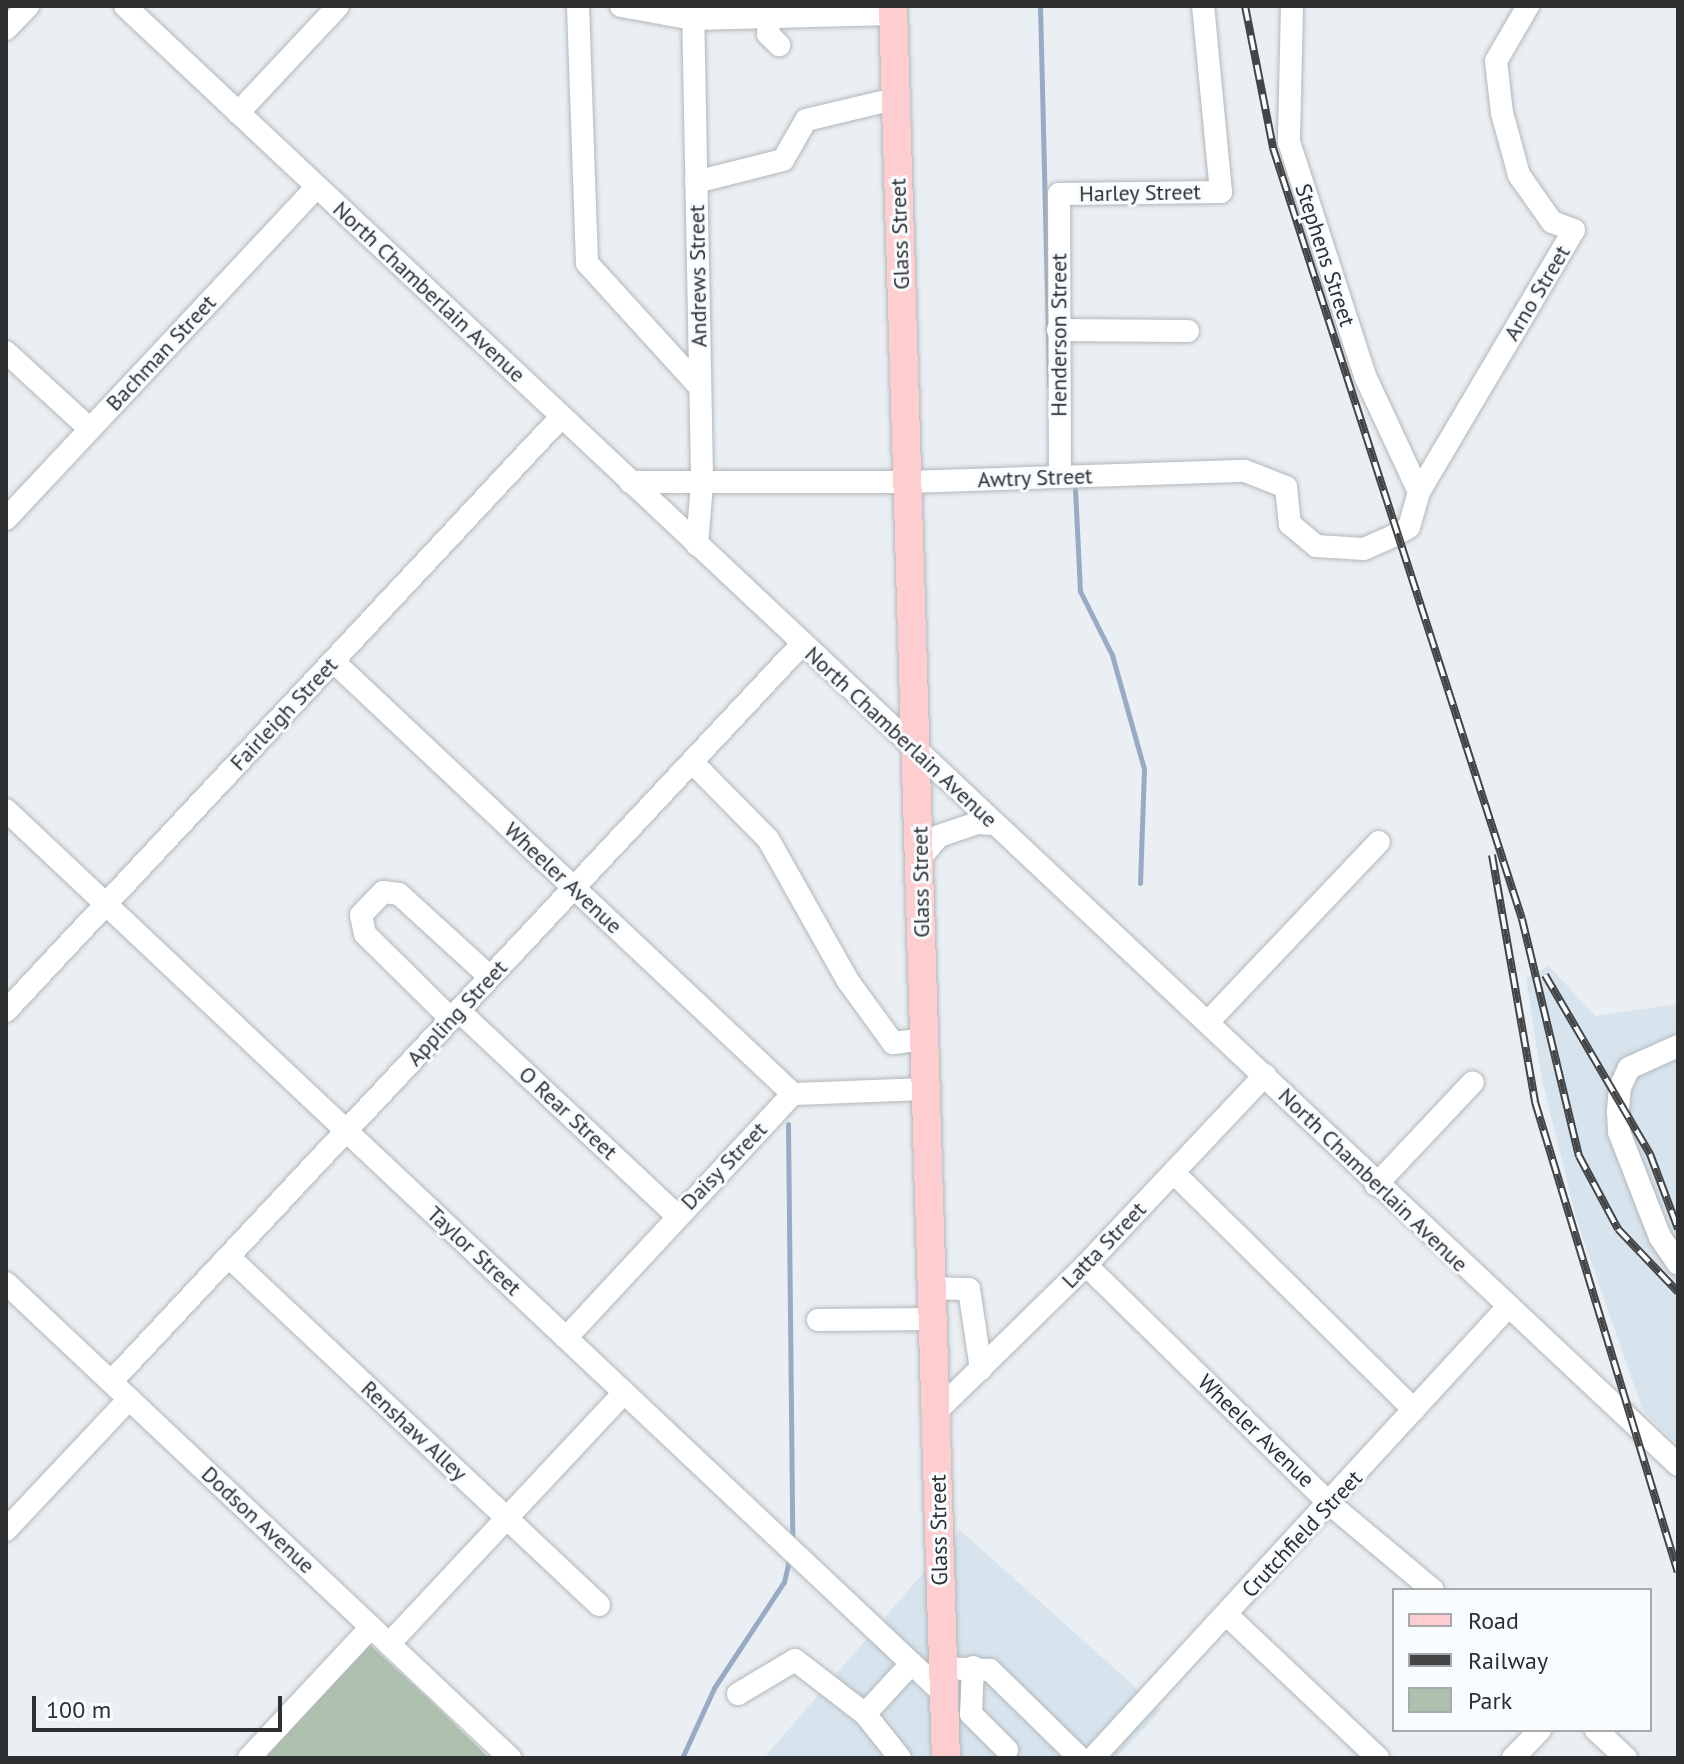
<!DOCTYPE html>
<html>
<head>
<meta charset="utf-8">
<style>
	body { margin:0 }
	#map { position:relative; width:1684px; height:1764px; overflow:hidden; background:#eaeff3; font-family:"PT Sans",sans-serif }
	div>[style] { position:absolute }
	.built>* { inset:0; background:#d8e4ed }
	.green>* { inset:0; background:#aec1af }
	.stream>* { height:5px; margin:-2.5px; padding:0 2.5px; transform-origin:2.5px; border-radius:2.5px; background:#97abc5 }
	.roads { filter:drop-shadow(0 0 2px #b2b7ba) drop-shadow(0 0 2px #b2b7ba) }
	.minor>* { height:22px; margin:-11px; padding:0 11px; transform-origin:11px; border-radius:11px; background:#fff }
	.major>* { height:28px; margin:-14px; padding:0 14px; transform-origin:14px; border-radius:14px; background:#fdcdd0 }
	.rail>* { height:8px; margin-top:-4px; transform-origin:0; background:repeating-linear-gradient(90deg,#f8fcff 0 15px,#434547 0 30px); box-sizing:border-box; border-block:2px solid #434547 }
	span { translate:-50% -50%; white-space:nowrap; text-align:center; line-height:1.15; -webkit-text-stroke:6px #f8fcff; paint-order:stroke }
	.street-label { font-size:22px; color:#2d2f31 }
	.frame { position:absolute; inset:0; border:8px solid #2d2f31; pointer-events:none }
	.legend { position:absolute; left:1392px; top:1588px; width:260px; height:144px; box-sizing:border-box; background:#f8fcff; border:2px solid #a7aaad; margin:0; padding:10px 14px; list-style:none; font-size:24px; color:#2d2f31 }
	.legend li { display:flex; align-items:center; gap:16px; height:40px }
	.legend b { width:40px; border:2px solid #a7aaad }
	.scale { position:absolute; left:32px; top:1696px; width:250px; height:36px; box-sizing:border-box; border:4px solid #2d2f31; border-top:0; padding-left:10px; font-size:24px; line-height:28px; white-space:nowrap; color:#2d2f31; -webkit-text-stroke:6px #f8fcff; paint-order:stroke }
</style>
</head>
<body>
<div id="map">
	<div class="built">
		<div style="clip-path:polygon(1549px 966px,1595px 1016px,1678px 1004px,1678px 1445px,1643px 1411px,1576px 1218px,1541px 1075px,1526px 978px)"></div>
		<div style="clip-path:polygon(960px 1530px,1161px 1710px,1116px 1758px,764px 1758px)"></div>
	</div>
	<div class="green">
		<div style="clip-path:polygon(368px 1643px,430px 1700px,489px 1758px,262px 1758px)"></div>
	</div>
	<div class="stream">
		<div style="left:1040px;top:6px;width:379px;rotate:88.6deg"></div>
		<div style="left:1075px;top:489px;width:102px;rotate:87.2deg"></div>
		<div style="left:1080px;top:591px;width:72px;rotate:63.4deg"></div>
		<div style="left:1112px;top:655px;width:118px;rotate:74.3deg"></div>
		<div style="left:1144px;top:769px;width:114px;rotate:92deg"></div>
		<div style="left:788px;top:1124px;width:415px;rotate:89.4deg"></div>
		<div style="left:682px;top:1758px;width:77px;rotate:-65.4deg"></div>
		<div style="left:714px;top:1688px;width:127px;rotate:-56.6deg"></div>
		<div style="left:784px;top:1582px;width:26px;rotate:-77deg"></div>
	</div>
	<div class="roads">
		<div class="minor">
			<div style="left:125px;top:6px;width:2131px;rotate:43.21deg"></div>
			<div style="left:578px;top:6px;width:257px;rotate:88deg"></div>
			<div style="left:587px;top:263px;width:168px;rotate:47.7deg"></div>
			<div style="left:621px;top:6px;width:73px;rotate:10.2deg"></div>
			<div style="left:693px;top:19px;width:200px;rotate:-1.4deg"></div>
			<div style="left:693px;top:6px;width:478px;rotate:88.9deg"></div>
			<div style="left:702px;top:484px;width:61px;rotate:94.7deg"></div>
			<div style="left:770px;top:6px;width:28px;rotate:94deg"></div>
			<div style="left:768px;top:34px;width:16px;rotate:45deg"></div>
			<div style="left:1292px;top:6px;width:136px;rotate:91.3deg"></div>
			<div style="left:1289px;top:142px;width:246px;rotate:72deg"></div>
			<div style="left:1365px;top:376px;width:128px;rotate:65deg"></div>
			<div style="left:6px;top:29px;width:32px;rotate:-46deg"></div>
			<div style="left:238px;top:113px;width:146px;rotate:-46.9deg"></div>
			<div style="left:696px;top:182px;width:90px;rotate:-14.2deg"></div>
			<div style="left:783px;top:160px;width:46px;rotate:-60.1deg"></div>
			<div style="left:806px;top:120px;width:90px;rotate:-13.4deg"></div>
			<div style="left:1058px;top:330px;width:130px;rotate:0.4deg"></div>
			<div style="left:6px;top:352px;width:114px;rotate:42.5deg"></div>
			<div style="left:1060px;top:476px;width:282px;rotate:-90.2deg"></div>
			<div style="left:1059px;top:194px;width:162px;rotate:-0.7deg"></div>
			<div style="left:1221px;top:192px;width:187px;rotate:-95.5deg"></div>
			<div style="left:630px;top:482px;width:278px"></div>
			<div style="left:908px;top:482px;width:337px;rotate:-1.9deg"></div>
			<div style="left:1245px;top:471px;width:44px;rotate:21.3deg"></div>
			<div style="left:1286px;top:487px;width:37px;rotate:84deg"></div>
			<div style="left:1290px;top:524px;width:34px;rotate:40deg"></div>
			<div style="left:1316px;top:546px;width:48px;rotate:3.6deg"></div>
			<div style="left:1364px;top:549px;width:32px;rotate:-24deg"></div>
			<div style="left:1393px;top:536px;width:18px;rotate:-29deg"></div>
			<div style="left:1409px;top:527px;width:36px;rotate:-74deg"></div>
			<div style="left:1419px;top:492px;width:304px;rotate:-59.4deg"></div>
			<div style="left:1574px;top:230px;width:23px;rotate:-160deg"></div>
			<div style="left:1552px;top:222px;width:57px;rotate:-125.1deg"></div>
			<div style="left:1519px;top:175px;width:64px;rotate:-105.3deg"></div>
			<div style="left:1502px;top:113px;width:52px;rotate:-96.6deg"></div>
			<div style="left:1496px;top:61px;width:64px;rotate:-59.8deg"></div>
			<div style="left:6px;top:519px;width:455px;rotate:-46.9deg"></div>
			<div style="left:333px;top:661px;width:632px;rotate:43.27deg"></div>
			<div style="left:693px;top:763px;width:107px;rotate:45.4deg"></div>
			<div style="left:768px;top:839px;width:163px;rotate:60.6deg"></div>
			<div style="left:848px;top:981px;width:77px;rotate:54deg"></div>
			<div style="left:893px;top:1043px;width:32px;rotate:-7deg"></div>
			<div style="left:6px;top:810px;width:1286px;rotate:43.3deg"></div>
			<div style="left:920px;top:858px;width:29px;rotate:-49deg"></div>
			<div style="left:939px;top:836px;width:40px;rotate:-18.9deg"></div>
			<div style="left:977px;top:823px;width:16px;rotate:4deg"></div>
			<div style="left:6px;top:1011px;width:813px;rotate:-46.94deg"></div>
			<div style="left:459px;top:1011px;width:298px;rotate:43.2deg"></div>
			<div style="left:451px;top:1019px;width:121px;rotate:-135.3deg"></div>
			<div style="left:365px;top:934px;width:19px;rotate:-102deg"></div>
			<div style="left:361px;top:915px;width:32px;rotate:-46deg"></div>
			<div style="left:383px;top:892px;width:16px;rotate:7deg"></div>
			<div style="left:399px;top:894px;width:123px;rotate:42.4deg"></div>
			<div style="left:1208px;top:1022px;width:248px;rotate:-46.5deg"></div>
			<div style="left:1678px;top:1046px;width:54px;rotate:155.8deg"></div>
			<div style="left:1629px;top:1068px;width:21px;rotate:115deg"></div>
			<div style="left:1620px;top:1087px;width:25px;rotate:95deg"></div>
			<div style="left:1618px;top:1112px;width:20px;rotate:87deg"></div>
			<div style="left:1619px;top:1132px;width:113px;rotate:68.7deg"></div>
			<div style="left:1660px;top:1237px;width:32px;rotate:56deg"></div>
			<div style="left:1174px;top:1173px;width:337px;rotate:44.6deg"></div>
			<div style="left:1376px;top:1185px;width:141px;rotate:-46.7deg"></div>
			<div style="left:229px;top:1257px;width:508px;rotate:43.24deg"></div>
			<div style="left:1086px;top:1265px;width:342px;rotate:44.4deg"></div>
			<div style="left:1330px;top:1504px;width:134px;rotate:39.9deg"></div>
			<div style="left:6px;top:1283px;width:693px;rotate:43.3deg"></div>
			<div style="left:933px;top:1288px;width:36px;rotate:2deg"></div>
			<div style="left:969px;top:1289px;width:81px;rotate:81.5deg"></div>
			<div style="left:818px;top:1320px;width:116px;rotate:-0.5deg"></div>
			<div style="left:566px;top:1338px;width:333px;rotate:-47.1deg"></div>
			<div style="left:793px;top:1094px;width:133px;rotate:-2.2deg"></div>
			<div style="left:111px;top:1382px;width:1011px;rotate:-46.88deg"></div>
			<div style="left:938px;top:1410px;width:207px;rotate:-44.4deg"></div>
			<div style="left:1086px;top:1265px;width:261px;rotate:-46.7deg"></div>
			<div style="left:6px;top:1530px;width:180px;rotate:-46.8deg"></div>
			<div style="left:1227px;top:1615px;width:208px;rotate:43.4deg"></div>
			<div style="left:389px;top:1644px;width:344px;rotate:-46.9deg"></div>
			<div style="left:973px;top:1667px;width:47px;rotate:92.4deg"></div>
			<div style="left:971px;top:1714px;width:51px;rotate:45deg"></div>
			<div style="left:942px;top:1668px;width:48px;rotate:2.4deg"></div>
			<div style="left:990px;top:1670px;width:126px;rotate:44.4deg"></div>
			<div style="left:738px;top:1694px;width:66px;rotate:-30.8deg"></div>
			<div style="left:795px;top:1660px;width:88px;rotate:37.6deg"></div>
			<div style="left:1596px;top:1730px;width:41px;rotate:43deg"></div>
			<div style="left:249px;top:1758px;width:179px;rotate:-47deg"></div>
			<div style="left:900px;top:1758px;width:56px;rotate:-128.5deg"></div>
			<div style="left:865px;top:1714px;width:69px;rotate:-47.3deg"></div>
			<div style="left:1093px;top:1758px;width:611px;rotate:-47.39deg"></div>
			<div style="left:1513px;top:1758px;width:39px;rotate:-46deg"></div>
		</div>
		<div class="major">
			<div style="left:893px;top:6px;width:1753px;rotate:88.27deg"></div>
		</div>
	</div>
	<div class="rail">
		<div style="left:1245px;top:6px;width:145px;rotate:78.8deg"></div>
		<div style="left:1273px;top:148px;width:810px;rotate:72.1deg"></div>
		<div style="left:1522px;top:919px;width:244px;rotate:76.5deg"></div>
		<div style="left:1579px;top:1156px;width:83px;rotate:61.9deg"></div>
		<div style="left:1618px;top:1229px;width:87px;rotate:46.4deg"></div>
		<div style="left:1492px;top:855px;width:251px;rotate:80.1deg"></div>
		<div style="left:1535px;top:1102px;width:491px;rotate:73.1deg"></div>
		<div style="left:1545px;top:975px;width:208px;rotate:59.6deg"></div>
		<div style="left:1650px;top:1154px;width:80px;rotate:69.5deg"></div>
	</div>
	<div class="street-label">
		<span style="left:1140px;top:193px;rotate:-1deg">Harley Street</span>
		<span style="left:900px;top:234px;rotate:-92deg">Glass Street</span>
		<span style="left:1325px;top:255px;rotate:72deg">Stephens Street</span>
		<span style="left:698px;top:276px;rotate:-91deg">Andrews Street</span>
		<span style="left:429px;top:292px;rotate:43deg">North Chamberlain Avenue</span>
		<span style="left:1537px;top:293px;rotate:-59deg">Arno Street</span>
		<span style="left:1059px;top:335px;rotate:-90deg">Henderson Street</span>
		<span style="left:161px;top:353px;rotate:-47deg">Bachman Street</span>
		<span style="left:1035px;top:478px;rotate:-2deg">Awtry Street</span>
		<span style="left:284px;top:714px;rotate:-47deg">Fairleigh Street</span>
		<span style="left:901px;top:737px;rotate:43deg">North Chamberlain Avenue</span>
		<span style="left:563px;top:878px;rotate:43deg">Wheeler Avenue</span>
		<span style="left:921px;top:882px;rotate:-91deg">Glass Street</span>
		<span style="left:457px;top:1013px;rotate:-47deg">Appling Street</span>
		<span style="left:568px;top:1113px;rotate:43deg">O Rear Street</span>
		<span style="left:724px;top:1166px;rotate:-46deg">Daisy Street</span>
		<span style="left:1373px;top:1180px;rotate:44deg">North Chamberlain Avenue</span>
		<span style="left:1104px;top:1245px;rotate:-46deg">Latta Street</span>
		<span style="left:474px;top:1251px;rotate:43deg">Taylor Street</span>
		<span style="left:414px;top:1431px;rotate:43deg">Renshaw Alley</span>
		<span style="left:1256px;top:1431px;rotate:44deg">Wheeler Avenue</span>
		<span style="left:258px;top:1520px;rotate:43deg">Dodson Avenue</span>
		<span style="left:939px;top:1530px;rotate:-91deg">Glass Street</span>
		<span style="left:1302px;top:1534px;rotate:-47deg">Crutchfield Street</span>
	</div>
	<div class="frame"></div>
	<ul class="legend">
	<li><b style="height:10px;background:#fdcdd0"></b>Road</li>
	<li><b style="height:10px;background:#434547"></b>Railway</li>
	<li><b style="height:22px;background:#aec1af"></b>Park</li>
	</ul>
	<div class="scale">100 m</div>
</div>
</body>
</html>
